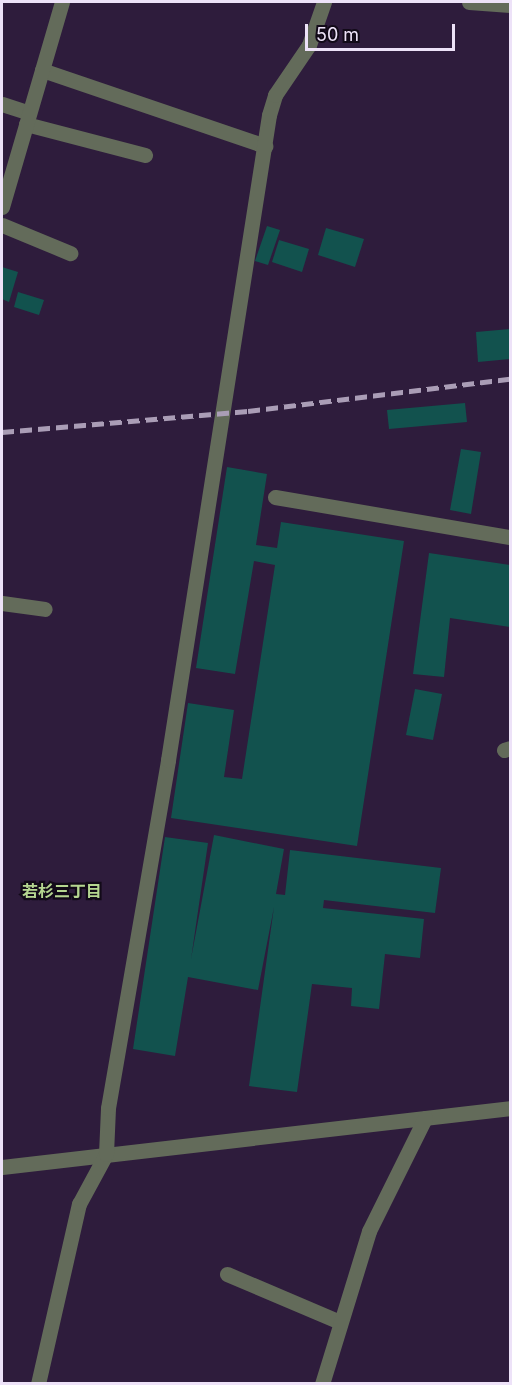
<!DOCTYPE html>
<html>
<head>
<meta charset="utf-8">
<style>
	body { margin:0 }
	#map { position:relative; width:512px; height:1385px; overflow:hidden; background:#2e1c3c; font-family:Inter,"Noto Sans JP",sans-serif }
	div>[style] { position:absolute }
	.building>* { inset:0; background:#12524e }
	.minor>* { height:15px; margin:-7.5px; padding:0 7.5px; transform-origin:7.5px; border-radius:7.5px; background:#636b5a }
	.rail>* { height:4.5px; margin-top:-2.25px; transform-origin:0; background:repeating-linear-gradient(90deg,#aa9db6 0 12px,transparent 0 18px) }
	span { translate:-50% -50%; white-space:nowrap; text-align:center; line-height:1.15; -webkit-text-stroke:4.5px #120a18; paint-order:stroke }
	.neighbourhood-label { font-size:16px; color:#b5d690; font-weight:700 }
	.frame { position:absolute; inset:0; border:3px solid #ede2f8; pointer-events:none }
	.scale { position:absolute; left:305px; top:24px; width:150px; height:27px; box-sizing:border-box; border:3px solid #ede2f8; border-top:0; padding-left:8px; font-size:18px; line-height:21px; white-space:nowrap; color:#ede2f8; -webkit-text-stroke:4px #120a18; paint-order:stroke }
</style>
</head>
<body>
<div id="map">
	<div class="building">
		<div style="clip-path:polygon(267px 226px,280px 230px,268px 265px,255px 261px)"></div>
		<div style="clip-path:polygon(326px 228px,364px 239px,355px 267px,318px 255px)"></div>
		<div style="clip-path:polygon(279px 240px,309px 249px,302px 272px,272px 262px)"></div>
		<div style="clip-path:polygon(2px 267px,18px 272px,9px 302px,2px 299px)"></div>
		<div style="clip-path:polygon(18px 292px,44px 300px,39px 315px,14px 307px)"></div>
		<div style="clip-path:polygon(510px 329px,510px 359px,478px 362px,476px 332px)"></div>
		<div style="clip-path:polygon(465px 403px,467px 422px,389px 429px,387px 410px)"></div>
		<div style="clip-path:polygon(461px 449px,481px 452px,471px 514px,450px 510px)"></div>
		<div style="clip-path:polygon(227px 467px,267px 474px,256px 545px,277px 548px,281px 522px,404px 541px,357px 846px,171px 818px,188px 703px,234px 710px,224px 777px,242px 779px,275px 565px,254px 561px,235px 674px,196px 668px)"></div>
		<div style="clip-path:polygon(429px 553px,510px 565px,510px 627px,450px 618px,444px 677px,413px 674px)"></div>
		<div style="clip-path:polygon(415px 689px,442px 694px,433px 740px,406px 735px)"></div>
		<div style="clip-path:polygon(214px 835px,284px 849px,276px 894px,285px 895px,290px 850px,441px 868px,435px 913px,324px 900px,323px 908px,424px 919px,420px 958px,385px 954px,379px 1009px,351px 1006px,352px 988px,312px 984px,297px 1092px,249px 1086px,274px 907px,258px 990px,188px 977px,175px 1056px,133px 1049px,165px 837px,208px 843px,191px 959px)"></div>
	</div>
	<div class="minor">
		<div style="left:469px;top:2px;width:41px;rotate:4.2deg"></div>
		<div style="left:42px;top:70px;width:236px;rotate:18.8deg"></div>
		<div style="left:2px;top:104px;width:28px;rotate:18deg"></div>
		<div style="left:26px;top:124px;width:123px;rotate:14.6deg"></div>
		<div style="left:2px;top:207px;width:214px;rotate:-73.7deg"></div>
		<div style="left:2px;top:225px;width:74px;rotate:22.4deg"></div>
		<div style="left:275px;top:497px;width:238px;rotate:9.7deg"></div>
		<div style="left:2px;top:603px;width:43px;rotate:7.9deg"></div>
		<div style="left:504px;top:750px;width:6px;rotate:-18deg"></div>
		<div style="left:2px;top:1167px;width:511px;rotate:-6.62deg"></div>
		<div style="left:227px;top:1274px;width:123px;rotate:23deg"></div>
		<div style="left:38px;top:1384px;width:185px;rotate:-77.2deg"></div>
		<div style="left:79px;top:1204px;width:57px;rotate:-61.6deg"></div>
		<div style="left:106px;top:1154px;width:46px;rotate:-87.5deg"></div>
		<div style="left:108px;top:1108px;width:353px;rotate:-80.2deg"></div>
		<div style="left:168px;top:760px;width:653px;rotate:-81.1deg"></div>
		<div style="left:269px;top:115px;width:21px;rotate:-73deg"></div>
		<div style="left:275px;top:95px;width:60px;rotate:-55.8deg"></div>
		<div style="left:309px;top:45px;width:46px;rotate:-70.8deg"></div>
		<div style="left:322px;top:1384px;width:160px;rotate:-72.9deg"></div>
		<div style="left:369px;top:1231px;width:126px;rotate:-63.6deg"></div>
	</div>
	<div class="rail">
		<div style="left:2px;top:432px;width:247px;rotate:-4.9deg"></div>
		<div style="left:248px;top:411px;width:264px;rotate:-7deg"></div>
	</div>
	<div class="neighbourhood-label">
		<span style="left:62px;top:891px">若杉三丁目</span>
	</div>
	<div class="frame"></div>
	<div class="scale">50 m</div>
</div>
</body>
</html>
